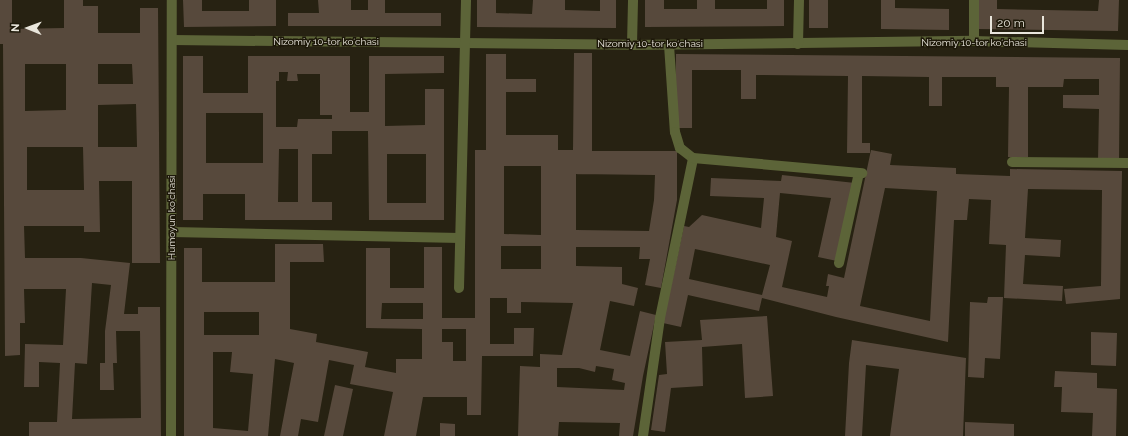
<!DOCTYPE html>
<html>
<head>
<meta charset="utf-8">
<style>
	body { margin:0 }
	#map { position:relative; width:1128px; height:436px; overflow:hidden; background:#272212; font-family:Raleway,sans-serif }
	div>[style] { position:absolute }
	.building>* { inset:0; background:#57493c }
	.minor>* { height:10px; margin:-5px; padding:0 5px; transform-origin:5px; border-radius:5px; background:#5c6438 }
	span { translate:-50% -50%; white-space:nowrap; text-align:center; line-height:1.15; -webkit-text-stroke:3px #1d1809; paint-order:stroke }
	.street-label { font-size:10px; color:#e9e6dc }
	.north { position:absolute; left:8px; top:8px; width:40px; height:40px; -webkit-text-stroke:3px #1d1809; paint-order:stroke; rotate:271deg; font-size:11px; font-weight:700; line-height:16px; text-align:center; color:#e9e6dc }
	.north::after { content:''; display:block; margin:auto; width:14px; height:18px; background:#e9e6dc; clip-path:polygon(50% 0,100% 100%,50% 72%,0 100%) }
	.scale { position:absolute; left:990px; top:16px; width:54px; height:18px; box-sizing:border-box; border:2px solid #e9e6dc; border-top:0; padding-left:5px; font-size:12px; line-height:14px; white-space:nowrap; color:#e9e6dc; -webkit-text-stroke:3px #1d1809; paint-order:stroke }
</style>
</head>
<body>
<div id="map">
	<div class="building">
		<div style="clip-path:polygon(evenodd,0 0,12px 0,12px 29px,64px 28px,64px 0,83px 0,83px 6px,98px 6px,98px 33px,140px 33px,140px 8px,158px 8px,160px 263px,132px 263px,132px 181px,99px 181px,100px 232px,84px 232px,84px 226px,24px 226px,25px 258px,81px 258px,130px 263px,124px 314px,138px 314px,138px 307px,160px 307px,161px 436px,29px 436px,29px 422px,57px 422px,60px 363px,39px 362px,39px 387px,24px 387px,25px 344px,63px 345px,66px 289px,24px 289px,25px 323px,20px 323px,20px 355px,5px 356px,3px 44px,0 44px,0 0,25px 64px,66px 64px,66px 110px,25px 111px,25px 64px,0 0,98px 64px,132px 64px,133px 84px,98px 84px,98px 64px,0 0,136px 104px,137px 147px,98px 147px,98px 105px,136px 104px,0 0,27px 147px,83px 147px,84px 190px,27px 190px,27px 147px,0 0,92px 283px,111px 285px,105px 331px,105px 363px,100px 363px,100px 390px,114px 390px,113px 363px,117px 363px,116px 331px,140px 331px,141px 418px,72px 419px,75px 363px,87px 364px,92px 283px)"></div>
		<div style="clip-path:polygon(183px 0,202px 0,202px 11px,249px 11px,249px 0,276px 0,276px 26px,184px 27px)"></div>
		<div style="clip-path:polygon(318px 0,351px 0,351px 10px,368px 10px,368px 0,385px 0,385px 13px,441px 13px,441px 26px,288px 26px,288px 13px,319px 13px)"></div>
		<div style="clip-path:polygon(477px 0,496px 0,496px 13px,532px 14px,533px 0,565px 0,565px 10px,600px 11px,600px 0,616px 0,616px 28px,477px 27px)"></div>
		<div style="clip-path:polygon(645px 0,664px 0,664px 9px,697px 9px,697px 0,715px 0,715px 9px,767px 9px,767px 0,784px 0,784px 26px,645px 27px)"></div>
		<div style="clip-path:polygon(809px 0,828px 0,828px 28px,809px 28px)"></div>
		<div style="clip-path:polygon(881px 0,895px 0,895px 8px,949px 9px,949px 30px,881px 29px)"></div>
		<div style="clip-path:polygon(979px 0,997px 0,997px 9px,1098px 11px,1099px 0,1119px 0,1118px 31px,978px 29px)"></div>
		<div style="clip-path:polygon(evenodd,574px 53px,592px 53px,592px 151px,677px 151px,677px 200px,661px 288px,645px 285px,650px 259px,639px 259px,640px 247px,576px 247px,576px 266px,622px 267px,622px 284px,638px 288px,634px 306px,610px 301px,600px 350px,630px 356px,640px 311px,656px 315px,643px 376px,633px 436px,619px 436px,620px 423px,559px 422px,558px 436px,518px 436px,520px 366px,540px 367px,540px 354px,562px 355px,573px 303px,521px 302px,521px 313px,507px 313px,507px 298px,490px 298px,490px 344px,514px 344px,514px 328px,534px 328px,533px 356px,482px 356px,481px 415px,467px 415px,467px 397px,423px 397px,416px 436px,384px 436px,393px 392px,350px 384px,354px 365px,329px 360px,318px 422px,301px 419px,298px 436px,280px 436px,294px 363px,275px 359px,268px 436px,184px 436px,184px 248px,202px 248px,202px 282px,275px 282px,275px 244px,323px 244px,324px 262px,290px 262px,290px 329px,317px 334px,316px 342px,368px 352px,365px 367px,396px 373px,396px 359px,422px 359px,422px 329px,366px 328px,366px 248px,390px 248px,390px 288px,424px 288px,424px 247px,442px 247px,442px 318px,475px 318px,475px 150px,486px 150px,486px 54px,506px 54px,506px 79px,536px 79px,536px 92px,506px 92px,506px 135px,558px 135px,558px 150px,573px 150px,574px 53px,504px 166px,541px 166px,541px 235px,504px 234px,504px 166px,574px 53px,576px 174px,655px 175px,654px 200px,649px 231px,576px 230px,576px 174px,574px 53px,501px 246px,541px 246px,541px 269px,501px 269px,501px 246px,574px 53px,382px 303px,423px 303px,423px 319px,381px 319px,382px 303px,574px 53px,204px 312px,259px 312px,259px 335px,204px 335px,204px 312px,574px 53px,442px 329px,466px 329px,466px 361px,453px 361px,453px 342px,442px 342px,442px 329px,574px 53px,213px 352px,232px 352px,230px 372px,253px 374px,248px 431px,213px 428px,213px 352px,574px 53px,596px 366px,614px 369px,612px 380px,625px 383px,624px 390px,557px 387px,557px 368px,579px 368px,595px 372px,596px 366px)"></div>
		<div style="clip-path:polygon(676px 54px,1120px 58px,1119px 161px,1098px 161px,1099px 109px,1063px 108px,1063px 95px,1099px 95px,1099px 79px,1064px 79px,1063px 87px,1028px 87px,1028px 157px,1008px 157px,1009px 87px,996px 87px,996px 77px,942px 77px,942px 106px,929px 106px,929px 77px,862px 76px,862px 143px,870px 143px,870px 153px,847px 153px,848px 76px,756px 75px,756px 99px,741px 99px,741px 70px,692px 70px,692px 128px,675px 128px)"></div>
		<div style="clip-path:polygon(evenodd,183px 56px,203px 56px,203px 93px,248px 93px,248px 56px,350px 56px,350px 112px,369px 112px,369px 56px,444px 56px,444px 73px,385px 74px,385px 126px,425px 125px,425px 89px,444px 89px,444px 220px,369px 220px,368px 131px,332px 131px,332px 154px,312px 154px,312px 202px,332px 202px,332px 220px,245px 220px,245px 194px,203px 194px,203px 220px,183px 220px,183px 56px,279px 72px,288px 72px,287px 81px,298px 81px,297px 74px,320px 74px,320px 115px,332px 115px,332px 119px,298px 119px,297px 127px,276px 127px,276px 81px,279px 81px,279px 72px,183px 56px,206px 113px,263px 113px,263px 163px,206px 163px,206px 113px,183px 56px,279px 149px,298px 149px,298px 202px,278px 202px,279px 149px,183px 56px,387px 154px,426px 154px,426px 203px,387px 203px,387px 154px)"></div>
		<div style="clip-path:polygon(evenodd,871px 150px,892px 154px,890px 165px,956px 168px,956px 174px,1010px 176px,1010px 169px,1122px 171px,1120px 299px,1066px 304px,1064px 289px,1101px 286px,1102px 190px,1028px 189px,1025px 238px,1061px 240px,1060px 257px,1025px 255px,1023px 284px,1063px 286px,1062px 301px,1004px 298px,1006px 245px,989px 244px,991px 200px,969px 199px,967px 220px,954px 220px,948px 342px,836px 317px,762px 298px,759px 311px,688px 295px,681px 327px,663px 323px,684px 226px,689px 227px,702px 215px,761px 228px,764px 198px,710px 196px,711px 178px,781px 181px,782px 175px,855px 183px,837px 261px,818px 257px,831px 198px,780px 193px,776px 237px,792px 241px,782px 287px,827px 297px,829px 286px,826px 286px,828px 274px,844px 278px,871px 150px,885px 188px,937px 191px,930px 321px,860px 306px,885px 188px,871px 150px,695px 249px,770px 265px,762px 295px,689px 279px,695px 249px)"></div>
		<div style="clip-path:polygon(988px 297px,1003px 297px,1000px 359px,985px 358px,984px 378px,968px 377px,970px 302px,987px 303px)"></div>
		<div style="clip-path:polygon(767px 316px,773px 396px,745px 398px,742px 344px,702px 347px,703px 386px,671px 388px,665px 432px,651px 430px,659px 375px,667px 374px,665px 342px,702px 340px,700px 320px)"></div>
		<div style="clip-path:polygon(1091px 332px,1117px 333px,1116px 366px,1091px 365px)"></div>
		<div style="clip-path:polygon(852px 340px,966px 358px,963px 436px,890px 436px,899px 369px,866px 365px,862px 436px,845px 436px,849px 363px)"></div>
		<div style="clip-path:polygon(1055px 371px,1097px 373px,1097px 388px,1117px 389px,1116px 436px,1092px 436px,1093px 413px,1061px 412px,1062px 387px,1054px 387px)"></div>
		<div style="clip-path:polygon(335px 385px,353px 389px,343px 436px,324px 436px)"></div>
		<div style="clip-path:polygon(965px 422px,1014px 424px,1014px 436px,965px 436px)"></div>
		<div style="clip-path:polygon(440px 423px,455px 424px,455px 436px,440px 436px)"></div>
	</div>
	<div class="minor">
		<div style="left:974px;top:0;width:41px;rotate:90deg"></div>
		<div style="left:172px;top:40px;width:460px;rotate:0.6deg"></div>
		<div style="left:632px;top:45px;width:342px;rotate:-0.7deg"></div>
		<div style="left:974px;top:41px;width:154px;rotate:1.5deg"></div>
		<div style="left:798px;top:44px;width:44px;rotate:-88.7deg"></div>
		<div style="left:632px;top:45px;width:45px;rotate:-88.7deg"></div>
		<div style="left:669px;top:45px;width:87px;rotate:86.1deg"></div>
		<div style="left:675px;top:132px;width:17px;rotate:73deg"></div>
		<div style="left:680px;top:148px;width:16px;rotate:38deg"></div>
		<div style="left:1012px;top:162px;width:116px;rotate:0.5deg"></div>
		<div style="left:172px;top:232px;width:288px;rotate:1.2deg"></div>
		<div style="left:839px;top:263px;width:92px;rotate:-77.5deg"></div>
		<div style="left:459px;top:288px;width:288px;rotate:-88.6deg"></div>
		<div style="left:171px;top:436px;width:436px;rotate:-89.9deg"></div>
		<div style="left:643px;top:436px;width:119px;rotate:-81.8deg"></div>
		<div style="left:660px;top:318px;width:163px;rotate:-78.3deg"></div>
		<div style="left:693px;top:158px;width:170px;rotate:5.1deg"></div>
	</div>
	<div class="street-label">
		<span style="left:326px;top:42px">Nizomiy 10-tor koʻchasi</span>
		<span style="left:974px;top:43px">Nizomiy 10-tor koʻchasi</span>
		<span style="left:650px;top:44px">Nizomiy 10-tor koʻchasi</span>
		<span style="left:172px;top:218px;rotate:-90deg">Humoyun koʻchasi</span>
	</div>
	<div class="north">N</div>
	<div class="scale">20 m</div>
</div>
</body>
</html>
